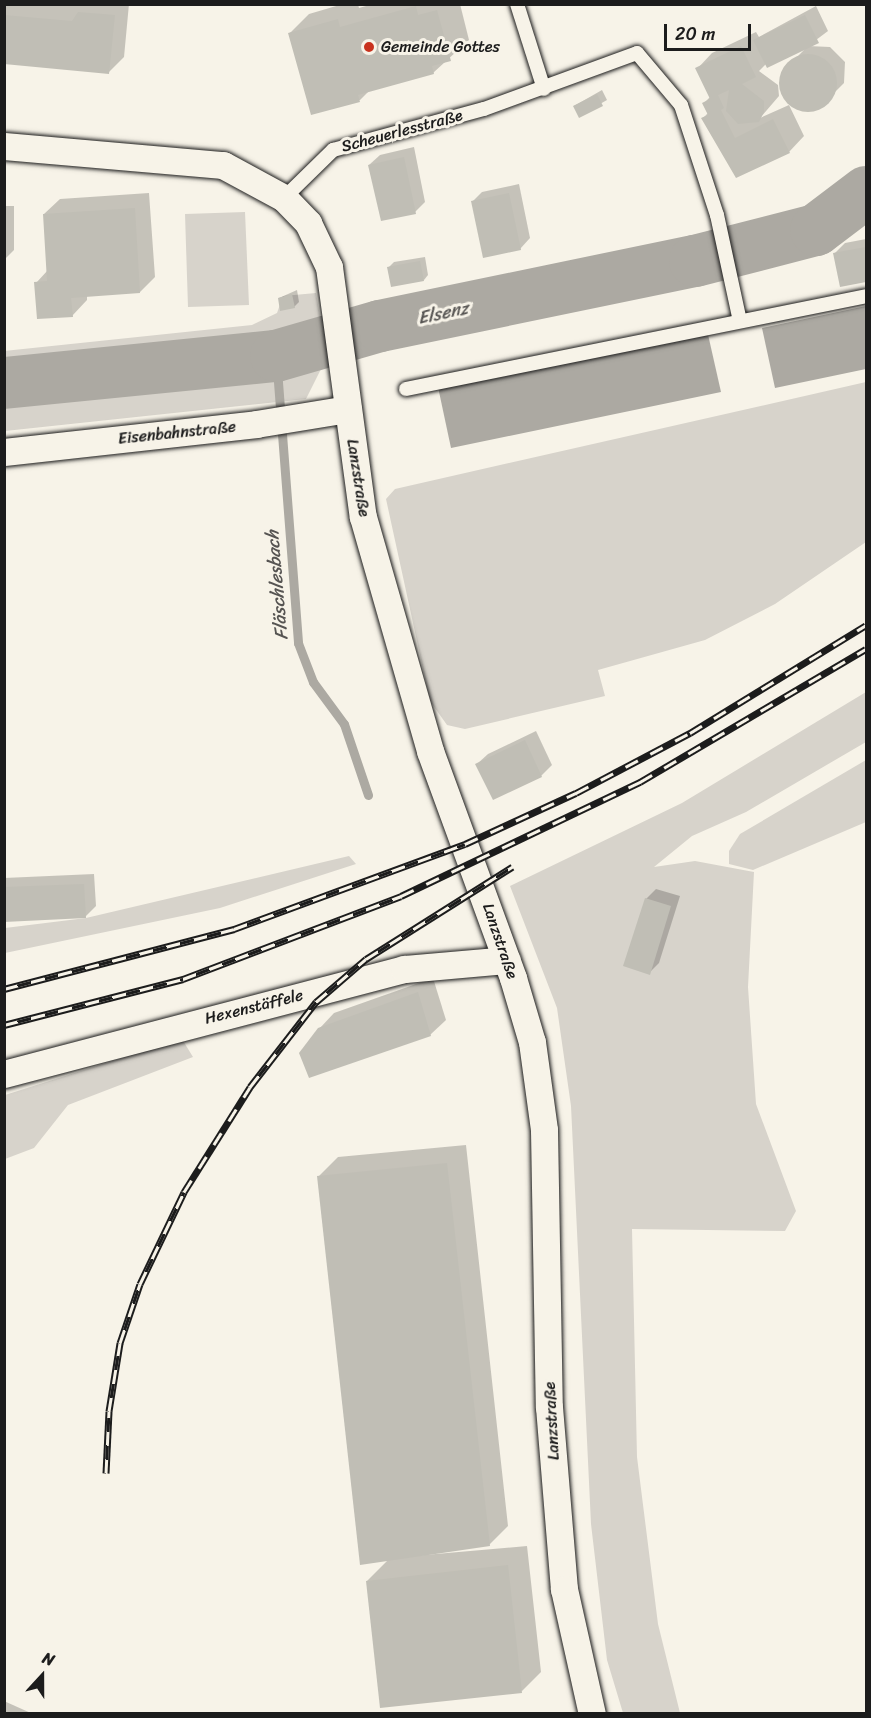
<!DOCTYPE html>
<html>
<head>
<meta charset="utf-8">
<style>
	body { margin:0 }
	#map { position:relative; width:871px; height:1718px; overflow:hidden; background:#f7f3e8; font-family:Sriracha,sans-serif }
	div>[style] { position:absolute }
	.green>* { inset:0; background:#d7d3cb }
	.water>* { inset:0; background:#aca9a2 }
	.shadow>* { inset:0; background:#0003 }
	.stream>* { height:9px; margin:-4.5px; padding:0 4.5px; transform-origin:4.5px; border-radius:4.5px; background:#aca9a2 }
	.river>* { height:52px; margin:-26px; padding:0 26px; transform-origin:26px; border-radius:26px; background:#aca9a2 }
	.building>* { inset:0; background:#c0beb5 }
	.round { border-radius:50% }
	.roads { filter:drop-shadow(0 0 2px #1c1c1c) drop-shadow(0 0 2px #1c1c1c) }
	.service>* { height:14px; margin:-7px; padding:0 7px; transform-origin:7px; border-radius:7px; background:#f7f3e8 }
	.minor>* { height:27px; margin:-13.5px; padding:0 13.5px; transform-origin:13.5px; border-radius:13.5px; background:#f7f3e8 }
	.rail>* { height:7px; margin-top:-3.5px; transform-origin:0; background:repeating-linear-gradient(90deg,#f7f3e8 0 14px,#1c1c1c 0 28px); box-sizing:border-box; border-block:2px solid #1c1c1c }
	.dots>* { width:16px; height:16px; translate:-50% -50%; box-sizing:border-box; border:3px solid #f7f3e8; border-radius:50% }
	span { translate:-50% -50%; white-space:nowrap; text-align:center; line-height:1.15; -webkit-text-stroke:6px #f7f3e8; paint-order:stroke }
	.poi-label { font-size:16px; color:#1c1c1c }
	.left { translate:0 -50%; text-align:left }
	.street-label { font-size:16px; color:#1c1c1c }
	.water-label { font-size:18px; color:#565452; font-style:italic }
	.frame { position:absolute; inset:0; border:6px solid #1c1c1c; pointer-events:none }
	.north { position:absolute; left:12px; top:1646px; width:60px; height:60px; -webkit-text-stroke:4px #f7f3e8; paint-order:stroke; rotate:21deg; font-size:16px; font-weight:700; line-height:24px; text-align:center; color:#1c1c1c }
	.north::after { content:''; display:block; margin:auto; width:21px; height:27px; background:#1c1c1c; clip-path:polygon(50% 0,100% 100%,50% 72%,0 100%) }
	.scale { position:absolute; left:664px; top:24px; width:87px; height:27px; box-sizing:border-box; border:3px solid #1c1c1c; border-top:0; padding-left:8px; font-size:18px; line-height:21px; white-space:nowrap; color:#1c1c1c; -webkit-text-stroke:4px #f7f3e8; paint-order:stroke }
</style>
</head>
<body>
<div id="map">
	<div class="green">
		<div style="clip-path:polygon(245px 212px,249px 305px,188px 307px,185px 214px)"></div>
		<div style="clip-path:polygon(316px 293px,327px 357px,306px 399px,5px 431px,4px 351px,252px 325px,277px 313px,283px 296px)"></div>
		<div style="clip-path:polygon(866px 382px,866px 542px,775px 604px,705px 640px,598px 670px,605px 696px,465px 729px,447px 725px,430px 701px,386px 499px,395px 489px)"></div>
		<div style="clip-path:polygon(866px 692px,866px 742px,746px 812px,692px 836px,654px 867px,695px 861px,754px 872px,748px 987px,756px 1104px,796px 1211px,785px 1231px,632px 1229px,637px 1457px,658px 1624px,680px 1713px,623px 1713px,607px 1660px,591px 1524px,571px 1106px,557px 1008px,510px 886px,682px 803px)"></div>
		<div style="clip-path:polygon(866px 760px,866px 822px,753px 870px,729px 864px,729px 851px,740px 834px)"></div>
		<div style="clip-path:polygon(349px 856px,356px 864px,220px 908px,5px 953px,5px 928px,86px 918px)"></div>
		<div style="clip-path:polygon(182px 1039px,193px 1057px,68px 1105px,34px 1148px,5px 1159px,5px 1095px)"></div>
	</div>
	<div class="water">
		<div style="clip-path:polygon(866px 306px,866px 369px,775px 388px,762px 328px)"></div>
		<div style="clip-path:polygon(707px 330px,721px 392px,451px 448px,438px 387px)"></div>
	</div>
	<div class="shadow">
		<div style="clip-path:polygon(4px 4px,129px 4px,124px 57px,109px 72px,4px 62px)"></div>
		<div style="clip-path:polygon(343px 4px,358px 4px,359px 8px,373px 4px,460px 4px,469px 40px,433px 73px,370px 90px,360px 100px,312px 113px,290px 33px,309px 14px)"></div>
		<div style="clip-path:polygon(816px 6px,828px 31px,808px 46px,830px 47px,845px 62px,844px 83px,818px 109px,796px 108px,782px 93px,782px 72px,807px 47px,766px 64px,759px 71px,778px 85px,779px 96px,760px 118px,789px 105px,804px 136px,789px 152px,737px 176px,703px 118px,708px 113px,704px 103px,711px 96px,697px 69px,712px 53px,756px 32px,759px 37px)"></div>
		<div style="clip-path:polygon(602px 90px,607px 100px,579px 116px,574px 106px)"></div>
		<div style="clip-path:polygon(414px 147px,425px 202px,415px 212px,369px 165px,380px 155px)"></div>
		<div style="clip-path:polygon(519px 184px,530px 238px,520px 249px,472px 202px,482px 192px)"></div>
		<div style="clip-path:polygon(149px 193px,155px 277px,140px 292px,87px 295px,87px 300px,72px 316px,36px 283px,48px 270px,44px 214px,60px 199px)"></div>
		<div style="clip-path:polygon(4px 206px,14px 206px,14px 250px,4px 260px)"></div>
		<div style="clip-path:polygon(866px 239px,866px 281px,841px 285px,835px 253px,845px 243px)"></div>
		<div style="clip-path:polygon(425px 257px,428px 275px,424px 280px,389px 267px,394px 262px)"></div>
		<div style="clip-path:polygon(297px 290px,299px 302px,294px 307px,279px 298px)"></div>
		<div style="clip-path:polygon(536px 731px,552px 765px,541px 776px,477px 764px,488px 754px)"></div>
		<div style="clip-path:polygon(94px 874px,96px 906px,85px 917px,4px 921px,4px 878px)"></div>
		<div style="clip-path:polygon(656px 889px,680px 896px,659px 963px,649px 973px,646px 899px)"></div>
		<div style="clip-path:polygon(433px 978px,446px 1020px,430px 1035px,319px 1029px,334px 1013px)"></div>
		<div style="clip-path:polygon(466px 1145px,508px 1526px,489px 1545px,413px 1556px,527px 1546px,541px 1672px,522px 1691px,367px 1581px,389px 1559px,318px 1177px,338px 1157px)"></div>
		<div style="clip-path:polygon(4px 1701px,33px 1714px,4px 1714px)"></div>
	</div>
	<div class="stream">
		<div style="left:276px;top:356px;width:288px;rotate:85.6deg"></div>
		<div style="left:298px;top:643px;width:42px;rotate:69deg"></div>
		<div style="left:313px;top:682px;width:52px;rotate:53.6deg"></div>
		<div style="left:344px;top:724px;width:75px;rotate:71.3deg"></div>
	</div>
	<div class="river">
		<div style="left:4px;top:383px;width:273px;rotate:-5.7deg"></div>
		<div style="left:276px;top:356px;width:108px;rotate:-16.1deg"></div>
		<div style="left:380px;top:326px;width:322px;rotate:-11.7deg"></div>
		<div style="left:695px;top:261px;width:125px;rotate:-14.4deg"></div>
		<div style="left:816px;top:230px;width:63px;rotate:-37.2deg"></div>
	</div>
	<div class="building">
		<div style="clip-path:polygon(416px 6px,418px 15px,437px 10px,451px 61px,432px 66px,434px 74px,358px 95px,360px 102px,311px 115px,288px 33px,338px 19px,340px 27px)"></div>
		<div style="clip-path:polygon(78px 12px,115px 15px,109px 74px,4px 64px,4px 15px,72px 21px)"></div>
		<div style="clip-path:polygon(805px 15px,819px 43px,767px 68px,753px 40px)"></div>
		<div style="clip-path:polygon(741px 46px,756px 77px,742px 84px,764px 101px,764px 112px,759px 122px,738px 124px,726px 111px,729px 90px,718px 95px,724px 108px,721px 110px,735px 138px,773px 119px,790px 153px,736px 178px,701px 118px,708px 115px,702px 103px,710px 99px,695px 68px)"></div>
		<div class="round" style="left:779px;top:54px;width:58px;height:58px"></div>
		<div style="clip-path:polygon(597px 94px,603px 106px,579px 118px,573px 106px)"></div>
		<div style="clip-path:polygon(404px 157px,416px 214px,381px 221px,368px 165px)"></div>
		<div style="clip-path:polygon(509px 193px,521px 250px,483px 258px,471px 201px)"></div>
		<div style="clip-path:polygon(135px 208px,140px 293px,71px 298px,73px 317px,37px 319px,34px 282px,47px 281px,43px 214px)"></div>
		<div style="clip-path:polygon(866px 247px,866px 282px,840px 287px,833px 253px)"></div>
		<div style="clip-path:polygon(420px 261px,424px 281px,391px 287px,387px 267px)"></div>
		<div style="clip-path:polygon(292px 294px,295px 308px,280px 311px,278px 298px)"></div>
		<div style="clip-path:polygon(525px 740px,542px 777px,493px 800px,475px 764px)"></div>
		<div style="clip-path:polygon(84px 884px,86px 918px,4px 922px,4px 887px)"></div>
		<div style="clip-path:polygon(645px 898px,671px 906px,650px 975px,623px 966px)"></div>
		<div style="clip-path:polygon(418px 992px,431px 1036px,309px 1078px,299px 1053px,318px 1028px)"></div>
		<div style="clip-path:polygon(447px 1163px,490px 1546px,360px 1565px,317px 1176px)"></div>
		<div style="clip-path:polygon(508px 1565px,522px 1693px,380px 1708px,366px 1581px)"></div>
	</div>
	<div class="roads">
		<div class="service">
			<div style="left:517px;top:4px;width:89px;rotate:72.4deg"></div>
			<div style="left:284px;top:198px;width:69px;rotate:-44.4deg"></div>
			<div style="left:333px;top:150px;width:156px;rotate:-15.2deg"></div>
			<div style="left:484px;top:109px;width:163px;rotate:-20.1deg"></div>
			<div style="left:637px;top:53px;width:68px;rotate:49.8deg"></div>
			<div style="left:681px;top:105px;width:116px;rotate:71.9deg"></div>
			<div style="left:717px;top:215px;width:108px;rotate:77.8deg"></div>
			<div style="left:406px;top:389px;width:469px;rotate:-11.4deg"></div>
		</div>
		<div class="minor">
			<div style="left:4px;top:146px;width:220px;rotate:5deg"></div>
			<div style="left:223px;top:165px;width:69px;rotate:28.4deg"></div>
			<div style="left:284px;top:198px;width:35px;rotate:46deg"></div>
			<div style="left:308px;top:223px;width:49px;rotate:64.5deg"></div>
			<div style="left:329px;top:267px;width:252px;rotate:82.3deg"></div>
			<div style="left:363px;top:517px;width:243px;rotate:74deg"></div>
			<div style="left:430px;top:751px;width:242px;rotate:69.9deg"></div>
			<div style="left:513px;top:978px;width:67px;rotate:73.5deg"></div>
			<div style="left:532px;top:1042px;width:89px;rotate:82.2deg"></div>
			<div style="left:544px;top:1130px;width:277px;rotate:89deg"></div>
			<div style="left:549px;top:1407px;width:183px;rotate:85.3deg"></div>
			<div style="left:564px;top:1589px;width:128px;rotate:77.4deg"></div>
			<div style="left:4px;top:452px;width:254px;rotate:-6.3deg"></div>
			<div style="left:256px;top:424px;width:93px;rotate:-9.3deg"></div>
			<div style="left:4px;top:1074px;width:414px;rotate:-14.7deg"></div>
			<div style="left:404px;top:969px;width:103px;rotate:-5deg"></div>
		</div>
	</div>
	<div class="rail">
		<div style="left:4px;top:989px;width:238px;rotate:-14.6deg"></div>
		<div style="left:234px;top:929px;width:246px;rotate:-20.2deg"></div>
		<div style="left:465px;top:844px;width:122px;rotate:-24.7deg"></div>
		<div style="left:576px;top:793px;width:129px;rotate:-27.8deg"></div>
		<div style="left:690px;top:733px;width:206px;rotate:-31.5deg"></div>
		<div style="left:4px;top:1025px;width:185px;rotate:-14.4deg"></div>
		<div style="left:183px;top:979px;width:233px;rotate:-20.8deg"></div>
		<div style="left:401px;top:896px;width:265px;rotate:-25.5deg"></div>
		<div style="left:640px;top:782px;width:262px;rotate:-30.5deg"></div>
		<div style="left:106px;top:1473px;width:62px;rotate:-87.2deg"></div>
		<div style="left:109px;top:1411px;width:69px;rotate:-80.8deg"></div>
		<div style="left:120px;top:1343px;width:62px;rotate:-71.3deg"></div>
		<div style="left:140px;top:1284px;width:102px;rotate:-64.4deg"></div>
		<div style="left:184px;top:1192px;width:124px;rotate:-57.8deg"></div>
		<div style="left:250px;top:1087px;width:108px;rotate:-52.2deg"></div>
		<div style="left:316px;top:1002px;width:66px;rotate:-40.7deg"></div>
		<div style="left:366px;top:959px;width:173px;rotate:-32.2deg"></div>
	</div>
	<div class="dots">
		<div style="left:369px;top:47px;background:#c8321e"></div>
	</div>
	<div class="poi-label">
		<span class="left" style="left:381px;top:47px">Gemeinde Gottes</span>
	</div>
	<div class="street-label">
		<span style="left:402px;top:131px;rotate:-15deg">Scheuerlesstraße</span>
		<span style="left:177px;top:433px;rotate:-6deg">Eisenbahnstraße</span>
		<span style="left:358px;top:478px;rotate:81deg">Lanzstraße</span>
		<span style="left:500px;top:941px;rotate:71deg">Lanzstraße</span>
		<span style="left:254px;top:1007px;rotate:-14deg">Hexenstäffele</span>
		<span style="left:552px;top:1421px;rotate:-93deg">Lanzstraße</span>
	</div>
	<div class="water-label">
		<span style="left:443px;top:313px;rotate:-12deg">Elsenz</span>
		<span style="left:277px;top:585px;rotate:-95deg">Fläschlesbach</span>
	</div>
	<div class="frame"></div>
	<div class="north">N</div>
	<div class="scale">20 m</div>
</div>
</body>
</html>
